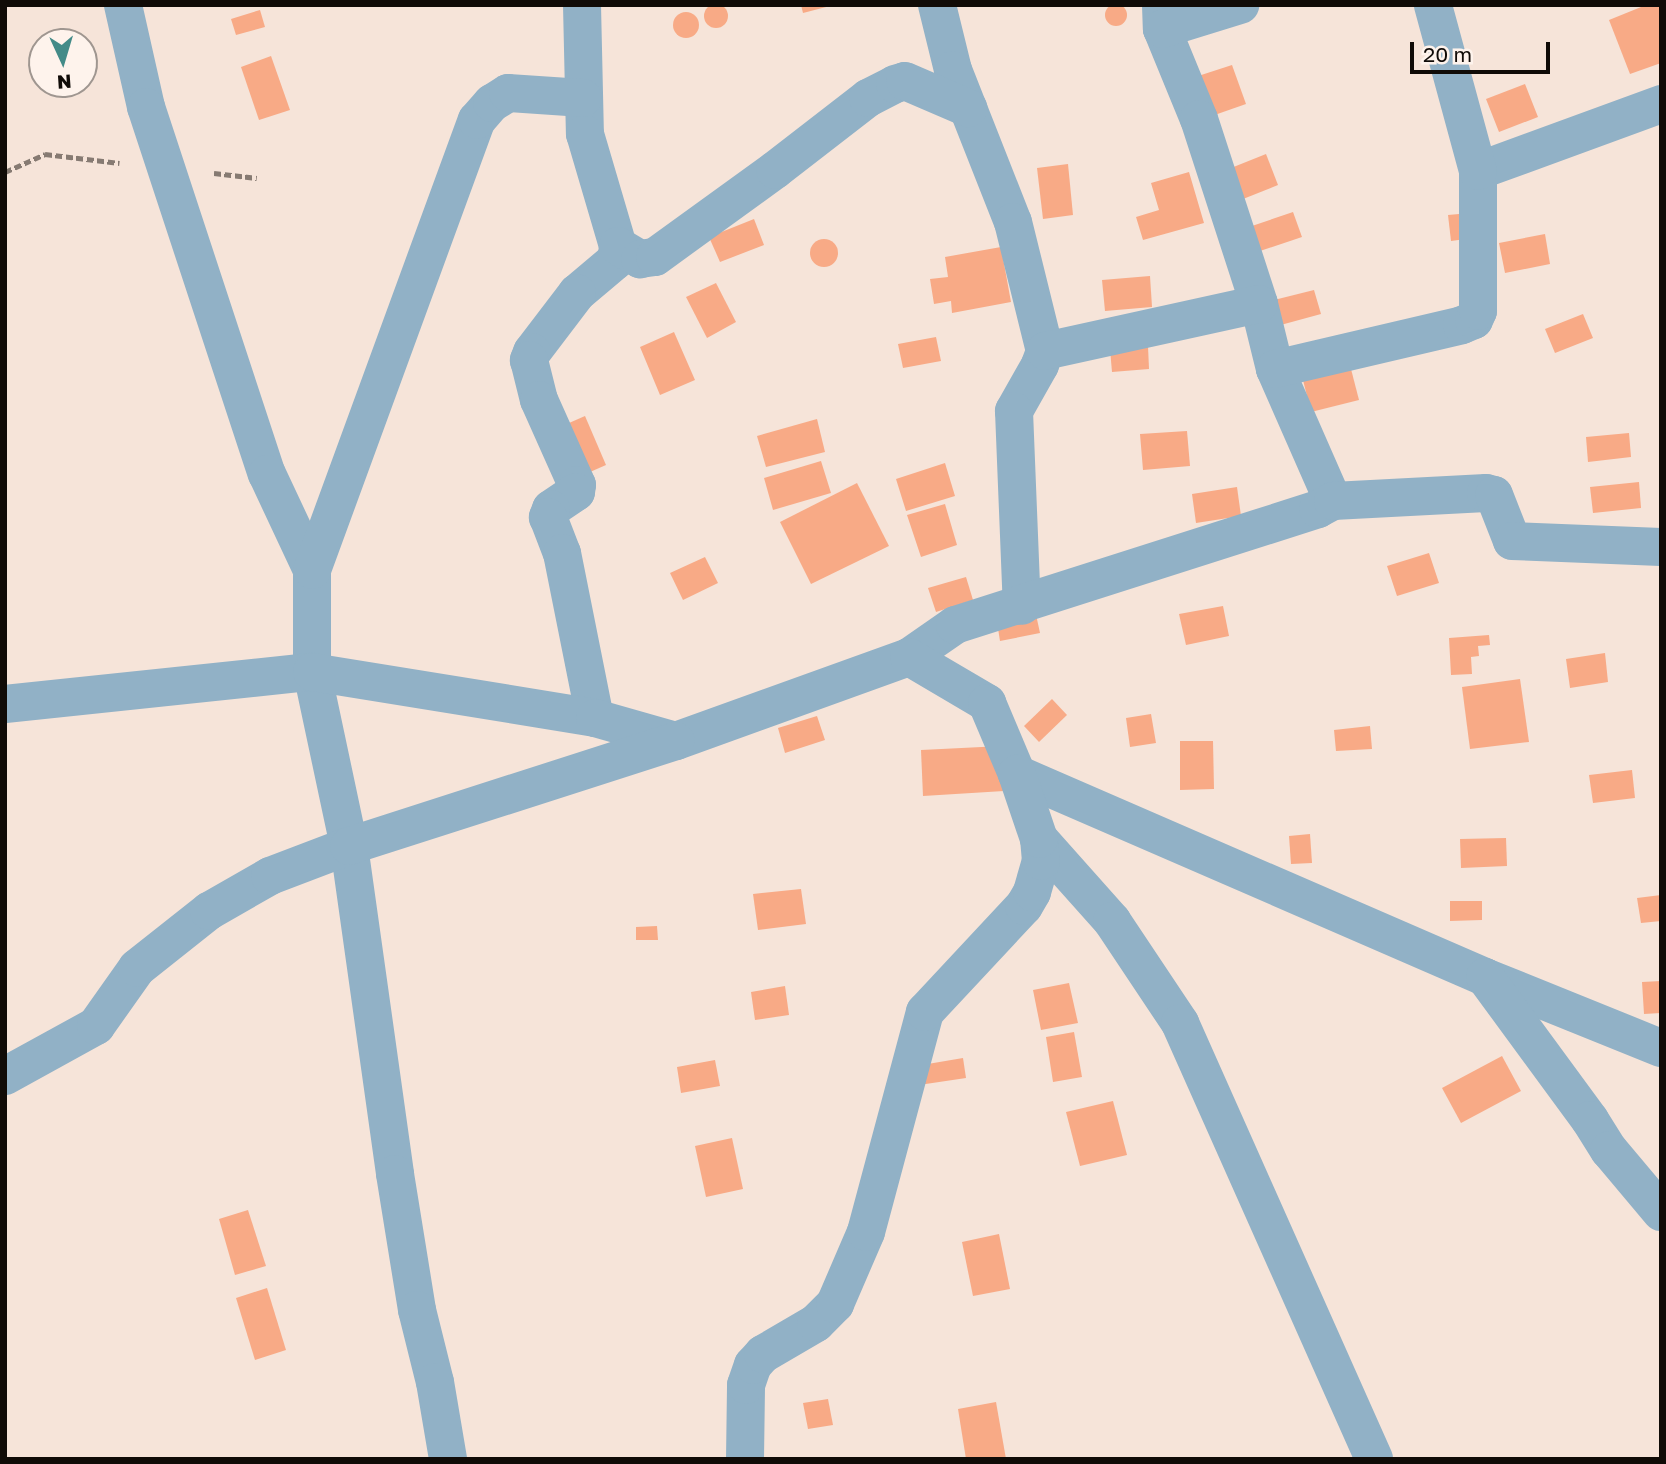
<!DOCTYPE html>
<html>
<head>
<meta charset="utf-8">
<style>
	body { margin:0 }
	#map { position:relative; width:1666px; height:1464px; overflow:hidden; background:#f6e4d9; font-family:"Golos Text",sans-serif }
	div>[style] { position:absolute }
	.building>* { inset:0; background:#f8aa86 }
	.round { border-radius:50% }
	.path>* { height:4.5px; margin-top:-2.25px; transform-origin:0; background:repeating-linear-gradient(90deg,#867a72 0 7px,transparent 0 10.5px) }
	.street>* { height:38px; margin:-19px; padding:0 19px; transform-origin:19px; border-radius:19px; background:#91b1c6 }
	span { translate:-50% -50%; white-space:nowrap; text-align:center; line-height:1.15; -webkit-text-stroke:7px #fef3ec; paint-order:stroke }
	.frame { position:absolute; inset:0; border:7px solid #100b07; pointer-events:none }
	.north { position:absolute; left:28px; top:28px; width:70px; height:70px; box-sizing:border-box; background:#fef3ec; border:2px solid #9f9690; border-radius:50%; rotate:176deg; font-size:19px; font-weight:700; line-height:28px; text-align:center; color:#100b07 }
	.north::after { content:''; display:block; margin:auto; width:24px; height:32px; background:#438b88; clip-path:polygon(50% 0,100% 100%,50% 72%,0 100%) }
	.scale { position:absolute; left:1410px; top:42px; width:140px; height:32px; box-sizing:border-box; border:4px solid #100b07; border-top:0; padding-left:9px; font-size:21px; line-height:24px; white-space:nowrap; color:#100b07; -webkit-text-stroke:5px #fef3ec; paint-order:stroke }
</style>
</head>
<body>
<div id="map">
	<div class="building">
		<div class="round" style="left:1105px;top:4px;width:22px;height:22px"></div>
		<div class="round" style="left:704px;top:4px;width:24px;height:24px"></div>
		<div style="clip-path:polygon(801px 5px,830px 5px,830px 6px,803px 13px)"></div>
		<div style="clip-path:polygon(1646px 5px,1658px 5px,1661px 12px,1661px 63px,1630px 74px,1609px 20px)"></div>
		<div style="clip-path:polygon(260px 10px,265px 27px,236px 35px,231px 19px)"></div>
		<div class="round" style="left:673px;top:12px;width:26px;height:26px"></div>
		<div style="clip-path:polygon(271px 56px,290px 110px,259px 120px,241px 67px)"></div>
		<div style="clip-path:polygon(1232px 65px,1246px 104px,1206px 118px,1192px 78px)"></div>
		<div style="clip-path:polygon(1525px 84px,1538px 117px,1499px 132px,1486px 99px)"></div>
		<div style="clip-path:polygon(1266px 154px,1278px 185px,1238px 201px,1226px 170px)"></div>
		<div style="clip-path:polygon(1068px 164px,1073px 215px,1043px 219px,1037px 168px)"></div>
		<div style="clip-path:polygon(1189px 172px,1204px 223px,1143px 240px,1136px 217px,1159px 210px,1151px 183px)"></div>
		<div style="clip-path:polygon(1293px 212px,1302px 237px,1257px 252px,1249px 227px)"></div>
		<div style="clip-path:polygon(1470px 213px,1473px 238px,1451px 241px,1448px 215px)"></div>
		<div style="clip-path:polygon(754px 219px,764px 245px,720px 262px,709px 237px)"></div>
		<div style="clip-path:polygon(1545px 234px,1550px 264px,1505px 273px,1499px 243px)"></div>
		<div class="round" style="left:810px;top:239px;width:28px;height:28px"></div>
		<div style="clip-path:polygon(1001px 247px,1011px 302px,952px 313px,951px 301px,934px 304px,930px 279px,948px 277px,945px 257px)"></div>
		<div style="clip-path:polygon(1150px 276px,1152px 307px,1105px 311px,1102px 280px)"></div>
		<div style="clip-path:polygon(716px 283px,736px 322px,707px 338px,686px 297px)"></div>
		<div style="clip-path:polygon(1314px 290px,1321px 314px,1277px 326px,1270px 301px)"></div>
		<div style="clip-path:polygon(1583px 314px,1593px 338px,1555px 353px,1545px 329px)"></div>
		<div style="clip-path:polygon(674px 332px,695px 380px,660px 395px,640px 347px)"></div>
		<div style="clip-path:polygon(936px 337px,941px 361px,903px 368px,898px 344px)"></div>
		<div style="clip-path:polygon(1148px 346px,1149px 369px,1112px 372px,1110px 349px)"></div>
		<div style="clip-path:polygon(1351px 369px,1359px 400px,1311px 412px,1303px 380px)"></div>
		<div style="clip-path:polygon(585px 416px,606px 465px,574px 479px,553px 430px)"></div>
		<div style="clip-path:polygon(817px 419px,825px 452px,766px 467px,757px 436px)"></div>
		<div style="clip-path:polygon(1187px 431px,1190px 466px,1143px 470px,1140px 434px)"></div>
		<div style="clip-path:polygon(1629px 433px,1631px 457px,1588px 462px,1586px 437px)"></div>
		<div style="clip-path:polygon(821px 461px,831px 493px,773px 510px,764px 478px)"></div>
		<div style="clip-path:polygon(945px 463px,955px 496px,906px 511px,896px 479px)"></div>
		<div style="clip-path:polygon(1639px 482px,1641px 508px,1593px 513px,1590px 487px)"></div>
		<div style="clip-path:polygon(857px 483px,889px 546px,811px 584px,780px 522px)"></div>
		<div style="clip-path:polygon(1237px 487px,1241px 516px,1196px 523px,1192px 494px)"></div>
		<div style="clip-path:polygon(945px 504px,957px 545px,921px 557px,907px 515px)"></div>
		<div style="clip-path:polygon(1429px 553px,1439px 583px,1397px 596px,1387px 566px)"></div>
		<div style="clip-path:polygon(705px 557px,718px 583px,683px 600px,670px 573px)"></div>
		<div style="clip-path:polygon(966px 577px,973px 600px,936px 612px,928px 588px)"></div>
		<div style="clip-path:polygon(1223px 606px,1229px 636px,1186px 645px,1179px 614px)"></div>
		<div style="clip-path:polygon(1035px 610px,1040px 633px,1000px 641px,996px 616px)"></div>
		<div style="clip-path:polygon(1489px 635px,1490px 645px,1478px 646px,1479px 656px,1471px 657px,1472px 674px,1451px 675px,1449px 638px)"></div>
		<div style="clip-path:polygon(1605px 653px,1608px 682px,1570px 688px,1566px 659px)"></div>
		<div style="clip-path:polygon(1520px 679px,1529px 742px,1470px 749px,1462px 687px)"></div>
		<div style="clip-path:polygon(1052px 699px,1067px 715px,1039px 742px,1024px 726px)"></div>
		<div style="clip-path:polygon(1151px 714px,1156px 743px,1130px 747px,1126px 718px)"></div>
		<div style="clip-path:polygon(817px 716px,825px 740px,785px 753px,778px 728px)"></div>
		<div style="clip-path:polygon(1370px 726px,1372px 749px,1336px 751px,1334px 730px)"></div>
		<div style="clip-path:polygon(1180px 741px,1213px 741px,1214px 789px,1180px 790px)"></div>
		<div style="clip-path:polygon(1002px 746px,1004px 791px,923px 796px,921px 750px)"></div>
		<div style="clip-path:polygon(1632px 770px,1635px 798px,1593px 803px,1589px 775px)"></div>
		<div style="clip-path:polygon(1310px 834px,1312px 863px,1291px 864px,1289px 836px)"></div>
		<div style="clip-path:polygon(1506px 838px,1507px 866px,1461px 868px,1460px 839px)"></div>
		<div style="clip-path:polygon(801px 889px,806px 924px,758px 930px,753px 894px)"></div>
		<div style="clip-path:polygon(1661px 895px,1661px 921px,1641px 923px,1637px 898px)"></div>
		<div style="clip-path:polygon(1450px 901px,1482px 901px,1482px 920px,1450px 921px)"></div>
		<div style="clip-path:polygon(657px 926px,658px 940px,636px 940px,636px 927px)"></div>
		<div style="clip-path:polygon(1661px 981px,1661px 1013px,1644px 1014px,1642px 982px)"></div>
		<div style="clip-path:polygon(1069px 983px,1078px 1023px,1041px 1030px,1033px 990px)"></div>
		<div style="clip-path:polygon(785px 986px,789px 1015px,755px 1020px,751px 992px)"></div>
		<div style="clip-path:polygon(1074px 1032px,1082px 1077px,1053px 1082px,1046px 1037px)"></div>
		<div style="clip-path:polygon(1502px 1056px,1521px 1091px,1461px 1123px,1442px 1088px)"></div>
		<div style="clip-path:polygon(963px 1058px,966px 1078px,919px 1085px,916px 1066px)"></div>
		<div style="clip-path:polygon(715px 1060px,720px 1086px,681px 1093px,677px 1067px)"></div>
		<div style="clip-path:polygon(1113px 1101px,1127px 1155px,1080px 1166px,1066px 1112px)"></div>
		<div style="clip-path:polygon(732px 1138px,743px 1189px,706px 1197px,695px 1146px)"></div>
		<div style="clip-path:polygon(248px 1210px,266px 1266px,235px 1275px,219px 1219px)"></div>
		<div style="clip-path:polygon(999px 1234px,1010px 1289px,973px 1296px,962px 1242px)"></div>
		<div style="clip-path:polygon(267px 1288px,286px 1350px,255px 1360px,236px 1298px)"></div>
		<div style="clip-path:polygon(828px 1399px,833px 1425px,808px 1429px,803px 1403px)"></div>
		<div style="clip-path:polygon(996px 1402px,1006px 1459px,966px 1459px,958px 1409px)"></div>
	</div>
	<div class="path">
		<div style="left:5px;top:172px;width:44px;rotate:-24.2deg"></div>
		<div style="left:45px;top:154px;width:75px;rotate:6.9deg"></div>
		<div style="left:214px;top:173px;width:43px;rotate:6.6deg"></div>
	</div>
	<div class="street">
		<div style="left:123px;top:5px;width:105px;rotate:77.3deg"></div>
		<div style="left:146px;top:107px;width:386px;rotate:71.8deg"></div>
		<div style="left:267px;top:474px;width:106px;rotate:64.9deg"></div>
		<div style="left:312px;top:570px;width:102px;rotate:90deg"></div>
		<div style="left:312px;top:672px;width:178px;rotate:78deg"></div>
		<div style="left:349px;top:846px;width:331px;rotate:82deg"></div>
		<div style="left:395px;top:1174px;width:138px;rotate:80.8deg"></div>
		<div style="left:417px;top:1310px;width:74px;rotate:76deg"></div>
		<div style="left:435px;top:1382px;width:78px;rotate:80.4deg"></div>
		<div style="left:582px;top:5px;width:129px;rotate:88.7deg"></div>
		<div style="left:585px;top:134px;width:117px;rotate:73.6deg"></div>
		<div style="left:618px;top:246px;width:9px;rotate:96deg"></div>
		<div style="left:617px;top:255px;width:6px;rotate:108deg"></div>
		<div style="left:615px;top:261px;width:50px;rotate:139.9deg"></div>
		<div style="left:577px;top:293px;width:74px;rotate:127.3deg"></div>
		<div style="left:532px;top:352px;width:9px;rotate:111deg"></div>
		<div style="left:529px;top:360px;width:41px;rotate:76deg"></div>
		<div style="left:539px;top:400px;width:93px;rotate:65.9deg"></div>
		<div style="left:577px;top:485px;width:7px;rotate:98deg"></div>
		<div style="left:576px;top:492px;width:30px;rotate:146deg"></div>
		<div style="left:551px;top:509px;width:9px;rotate:111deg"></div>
		<div style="left:548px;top:517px;width:39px;rotate:69deg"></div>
		<div style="left:562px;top:553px;width:168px;rotate:78.7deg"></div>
		<div style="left:937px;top:5px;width:67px;rotate:76.2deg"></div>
		<div style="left:953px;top:70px;width:163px;rotate:68.5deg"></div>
		<div style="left:1013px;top:222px;width:133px;rotate:76.1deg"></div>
		<div style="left:1045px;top:351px;width:15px;rotate:110deg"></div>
		<div style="left:1040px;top:365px;width:53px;rotate:119.5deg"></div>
		<div style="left:1014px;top:411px;width:195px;rotate:87.7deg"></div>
		<div style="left:1161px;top:5px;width:24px;rotate:88deg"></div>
		<div style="left:1162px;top:29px;width:97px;rotate:67.7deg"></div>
		<div style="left:1199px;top:119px;width:194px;rotate:72deg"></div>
		<div style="left:1259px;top:304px;width:67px;rotate:76.2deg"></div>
		<div style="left:1275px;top:369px;width:144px;rotate:66.3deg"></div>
		<div style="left:1162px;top:29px;width:82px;rotate:-17.1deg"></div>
		<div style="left:1478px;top:171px;width:195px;rotate:-20.1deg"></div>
		<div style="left:618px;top:246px;width:26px;rotate:31deg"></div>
		<div style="left:640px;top:259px;width:15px;rotate:-8deg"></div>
		<div style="left:655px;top:257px;width:148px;rotate:-35.9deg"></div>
		<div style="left:775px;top:170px;width:118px;rotate:-37.7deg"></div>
		<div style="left:868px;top:98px;width:30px;rotate:-27deg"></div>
		<div style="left:895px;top:84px;width:10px;rotate:-17deg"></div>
		<div style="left:905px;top:81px;width:69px;rotate:23.2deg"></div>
		<div style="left:1045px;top:351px;width:219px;rotate:-12.4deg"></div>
		<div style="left:1275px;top:369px;width:192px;rotate:-13.2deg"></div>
		<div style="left:1462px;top:325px;width:13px;rotate:-23deg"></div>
		<div style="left:1474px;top:320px;width:10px;rotate:-66deg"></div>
		<div style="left:1478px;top:311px;width:140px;rotate:-90deg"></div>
		<div style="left:1478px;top:171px;width:172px;rotate:-105.2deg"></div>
		<div style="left:312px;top:570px;width:479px;rotate:-69.9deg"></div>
		<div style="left:477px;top:120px;width:23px;rotate:-49deg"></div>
		<div style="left:492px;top:103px;width:19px;rotate:-32deg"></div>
		<div style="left:508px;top:93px;width:75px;rotate:3.8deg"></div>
		<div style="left:909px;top:657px;width:56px;rotate:-34.8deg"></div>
		<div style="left:955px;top:625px;width:381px;rotate:-17.7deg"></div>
		<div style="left:1318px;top:509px;width:17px;rotate:-28deg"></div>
		<div style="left:1333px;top:501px;width:153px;rotate:-3deg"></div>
		<div style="left:1486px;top:493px;width:8px;rotate:14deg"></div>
		<div style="left:1494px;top:495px;width:49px;rotate:68.6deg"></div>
		<div style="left:1512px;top:541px;width:149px;rotate:2.3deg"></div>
		<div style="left:5px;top:704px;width:309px;rotate:-6deg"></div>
		<div style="left:312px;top:672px;width:287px;rotate:9.2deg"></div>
		<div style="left:595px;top:718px;width:84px;rotate:15.9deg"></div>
		<div style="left:676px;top:741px;width:248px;rotate:-19.8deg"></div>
		<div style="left:909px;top:657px;width:91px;rotate:30.5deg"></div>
		<div style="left:987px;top:703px;width:77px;rotate:67.1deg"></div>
		<div style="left:1017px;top:774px;width:510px;rotate:23.45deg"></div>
		<div style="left:1485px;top:977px;width:190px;rotate:22deg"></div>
		<div style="left:1039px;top:839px;width:110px;rotate:48.3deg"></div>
		<div style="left:1112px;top:921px;width:123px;rotate:56.3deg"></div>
		<div style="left:1180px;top:1023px;width:477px;rotate:66deg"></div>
		<div style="left:1485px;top:977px;width:177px;rotate:53.7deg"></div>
		<div style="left:1590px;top:1120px;width:36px;rotate:58deg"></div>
		<div style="left:1609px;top:1150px;width:81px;rotate:50deg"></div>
		<div style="left:5px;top:1076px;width:104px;rotate:-28.8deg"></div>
		<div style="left:96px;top:1026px;width:71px;rotate:-54.7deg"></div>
		<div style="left:137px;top:968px;width:92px;rotate:-38.4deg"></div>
		<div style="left:209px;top:911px;width:70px;rotate:-29.8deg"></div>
		<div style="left:270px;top:876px;width:85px;rotate:-20.8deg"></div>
		<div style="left:349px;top:846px;width:343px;rotate:-17.8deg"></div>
		<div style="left:745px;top:1459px;width:74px;rotate:-89.2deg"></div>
		<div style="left:746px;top:1385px;width:21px;rotate:-71deg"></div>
		<div style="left:753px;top:1365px;width:15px;rotate:-48deg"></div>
		<div style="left:763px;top:1354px;width:61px;rotate:-30.3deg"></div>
		<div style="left:816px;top:1323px;width:27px;rotate:-45deg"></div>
		<div style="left:835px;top:1304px;width:78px;rotate:-66.7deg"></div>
		<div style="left:866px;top:1232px;width:228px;rotate:-75deg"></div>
		<div style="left:925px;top:1012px;width:145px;rotate:-47deg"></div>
		<div style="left:1024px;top:906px;width:16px;rotate:-60deg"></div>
		<div style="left:1032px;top:892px;width:32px;rotate:-74deg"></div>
		<div style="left:1041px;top:861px;width:22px;rotate:-95deg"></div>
		<div style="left:1039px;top:839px;width:69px;rotate:-108.7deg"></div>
	</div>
	<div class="frame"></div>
	<div class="north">N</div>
	<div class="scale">20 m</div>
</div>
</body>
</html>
